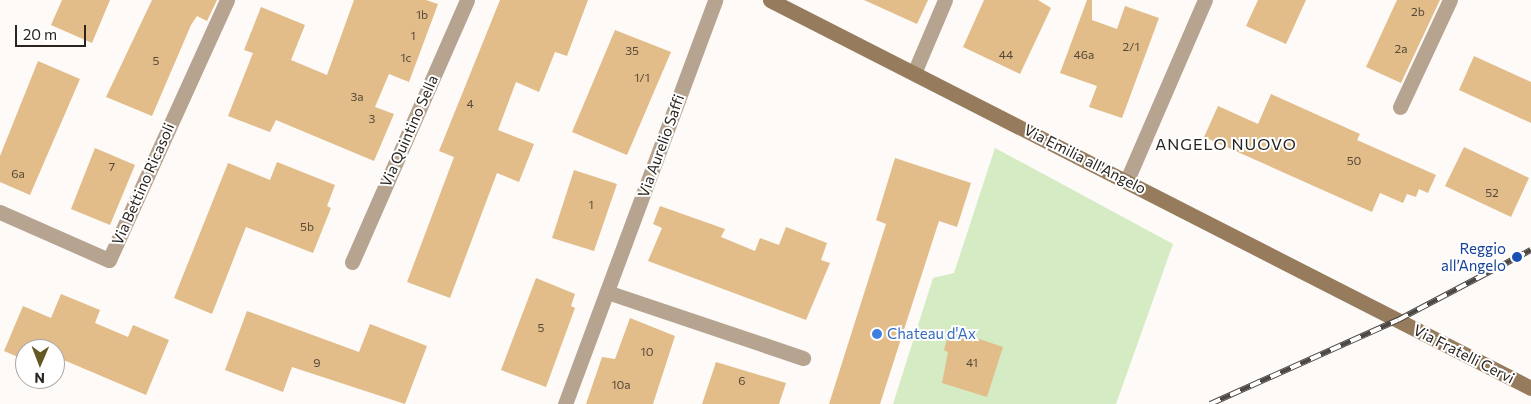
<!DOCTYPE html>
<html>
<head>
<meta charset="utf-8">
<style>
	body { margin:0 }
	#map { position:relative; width:1531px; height:404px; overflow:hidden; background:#fdfaf8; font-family:Commissioner,sans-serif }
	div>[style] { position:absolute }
	.green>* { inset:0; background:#d5ebc3 }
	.building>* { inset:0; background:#e2bd89 }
	.street>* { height:15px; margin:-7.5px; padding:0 7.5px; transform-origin:7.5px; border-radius:7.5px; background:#b7a490 }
	.secondary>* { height:15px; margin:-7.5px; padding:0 7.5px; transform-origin:7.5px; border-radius:7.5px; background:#967b5c }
	.rail>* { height:5.5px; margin-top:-2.75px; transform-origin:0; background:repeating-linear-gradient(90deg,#fff 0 11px,#4d4844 0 22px); box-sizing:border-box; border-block:1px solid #4d4844 }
	.dots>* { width:14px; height:14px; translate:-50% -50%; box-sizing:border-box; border:2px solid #fff; border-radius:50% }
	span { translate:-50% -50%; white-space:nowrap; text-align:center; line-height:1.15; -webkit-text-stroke:4px #fff; paint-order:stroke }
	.number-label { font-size:12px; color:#574a3a }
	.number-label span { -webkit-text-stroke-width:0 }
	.street-label { font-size:15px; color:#29241f }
	.transit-label { font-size:15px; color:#164399 }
	.right { translate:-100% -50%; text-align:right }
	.shop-label { font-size:15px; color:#366cbe }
	.left { translate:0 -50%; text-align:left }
	.neighbourhood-label { font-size:16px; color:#29241f; letter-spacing:1px }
	.north { position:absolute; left:15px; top:339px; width:50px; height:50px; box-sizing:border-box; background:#fff; border:1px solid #a9a7a5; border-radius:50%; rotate:181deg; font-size:14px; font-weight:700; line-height:20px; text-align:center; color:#29241f }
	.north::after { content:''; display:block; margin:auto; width:18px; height:22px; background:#645925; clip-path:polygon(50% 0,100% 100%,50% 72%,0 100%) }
	.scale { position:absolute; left:15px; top:25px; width:71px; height:22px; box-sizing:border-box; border:2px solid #29241f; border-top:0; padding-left:6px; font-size:15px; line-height:18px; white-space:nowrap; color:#29241f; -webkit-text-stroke:4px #fff; paint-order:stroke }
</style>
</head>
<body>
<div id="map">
	<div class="green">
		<div style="clip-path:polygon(995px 148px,1173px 244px,1116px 404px,893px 404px,933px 278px,954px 273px)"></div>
	</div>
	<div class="building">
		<div style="clip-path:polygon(62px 0,110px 0,92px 43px,51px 25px)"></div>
		<div style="clip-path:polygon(152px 0,217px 0,207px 21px,197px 16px,191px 25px,152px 116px,106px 97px)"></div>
		<div style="clip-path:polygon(354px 0,426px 0,438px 4px,409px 82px,389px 74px,375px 107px,394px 114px,374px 161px,276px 120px,270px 132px,228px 116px,253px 53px,244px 50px,261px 7px,305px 25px,291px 60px,327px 75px)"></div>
		<div style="clip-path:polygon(500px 0,588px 0,567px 56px,555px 52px,539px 92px,516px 82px,498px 130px,534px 144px,519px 182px,497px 173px,450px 298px,407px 282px,454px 157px,439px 151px)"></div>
		<div style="clip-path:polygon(864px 0,928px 0,917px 24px)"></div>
		<div style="clip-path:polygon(984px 0,1038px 0,1051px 8px,1020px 74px,963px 47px)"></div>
		<div style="clip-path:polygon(1087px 0,1092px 0,1092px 20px,1117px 29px,1125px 6px,1159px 18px,1122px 118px,1089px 107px,1097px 86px,1060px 73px)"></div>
		<div style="clip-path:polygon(1258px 0,1306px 0,1286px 44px,1246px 26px)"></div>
		<div style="clip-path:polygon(1397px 0,1440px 0,1401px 83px,1366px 67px)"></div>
		<div style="clip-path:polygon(615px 30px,671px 52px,627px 155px,572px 132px)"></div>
		<div style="clip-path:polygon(1474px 56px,1531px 82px,1531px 123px,1459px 90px)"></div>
		<div style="clip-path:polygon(38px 61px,80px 79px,30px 195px,0 182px,0 156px)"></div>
		<div style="clip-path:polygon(1271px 94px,1360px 134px,1357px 140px,1436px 175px,1428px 193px,1419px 189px,1416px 197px,1407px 194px,1403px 203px,1380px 193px,1372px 212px,1204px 137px,1218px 106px,1258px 124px)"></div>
		<div style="clip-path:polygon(1464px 147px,1529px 178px,1511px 217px,1445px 186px)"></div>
		<div style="clip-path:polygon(95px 148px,135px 165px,110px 225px,71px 209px)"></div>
		<div style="clip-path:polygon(895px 158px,971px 183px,957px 227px,939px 221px,880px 404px,829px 404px,886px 224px,876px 220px)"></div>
		<div style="clip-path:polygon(277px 162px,335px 185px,327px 206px,331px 208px,313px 253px,246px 227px,212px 314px,174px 298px,228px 163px,270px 180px)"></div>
		<div style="clip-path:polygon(574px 170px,617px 184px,594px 251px,552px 238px)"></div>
		<div style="clip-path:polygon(660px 206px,725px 229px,721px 237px,755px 251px,760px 238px,779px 245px,786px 227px,827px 243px,821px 260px,830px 263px,806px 320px,648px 261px,662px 228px,653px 224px)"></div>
		<div style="clip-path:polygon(536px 278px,575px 294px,571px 306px,575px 308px,546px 387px,501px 370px)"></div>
		<div style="clip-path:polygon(61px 294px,100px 310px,95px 323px,128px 337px,133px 325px,169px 340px,146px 395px,59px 358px,55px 368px,55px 349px,25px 349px,25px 360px,4px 351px,23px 306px,51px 318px)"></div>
		<div style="clip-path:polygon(247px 311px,359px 352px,370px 324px,427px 346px,405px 404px,292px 367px,283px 392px,225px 370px)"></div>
		<div style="clip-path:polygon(630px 318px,675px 336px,653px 404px,586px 404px,602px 357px,615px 359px)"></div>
		<div style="clip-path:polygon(950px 329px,1003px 347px,987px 397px,942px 383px,948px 352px,944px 350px)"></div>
		<div style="clip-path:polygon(716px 362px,786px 383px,779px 404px,702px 404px)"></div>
	</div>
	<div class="street">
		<div style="left:914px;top:73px;width:79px;rotate:-67deg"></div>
		<div style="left:1400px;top:107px;width:118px;rotate:-65deg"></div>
		<div style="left:1127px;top:180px;width:196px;rotate:-66.6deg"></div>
		<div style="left:0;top:212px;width:119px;rotate:23.8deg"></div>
		<div style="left:109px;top:260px;width:286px;rotate:-65.6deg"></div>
		<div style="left:352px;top:262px;width:286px;rotate:-66.3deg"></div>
		<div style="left:607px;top:292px;width:207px;rotate:18.6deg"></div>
		<div style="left:565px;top:404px;width:431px;rotate:-69.6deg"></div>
	</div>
	<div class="secondary">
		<div style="left:770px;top:0;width:854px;rotate:27.02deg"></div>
	</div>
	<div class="rail">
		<div style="left:1210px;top:404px;width:206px;rotate:-24.1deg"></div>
		<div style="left:1398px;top:320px;width:150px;rotate:-27.8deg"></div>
	</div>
	<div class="dots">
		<div style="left:1517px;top:257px;background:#1a4fb4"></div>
		<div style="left:877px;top:334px;background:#3f7fe0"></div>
	</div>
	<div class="number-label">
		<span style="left:1418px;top:12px">2b</span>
		<span style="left:422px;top:15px">1b</span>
		<span style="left:413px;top:36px">1</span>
		<span style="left:1131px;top:47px">2/1</span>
		<span style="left:1401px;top:49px">2a</span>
		<span style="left:632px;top:51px">35</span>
		<span style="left:1006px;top:55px">44</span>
		<span style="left:1084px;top:55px">46a</span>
		<span style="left:406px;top:58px">1c</span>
		<span style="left:156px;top:61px">5</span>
		<span style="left:642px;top:78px">1/1</span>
		<span style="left:357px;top:97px">3a</span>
		<span style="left:470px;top:104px">4</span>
		<span style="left:372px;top:119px">3</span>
		<span style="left:1354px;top:161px">50</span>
		<span style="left:112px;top:167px">7</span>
		<span style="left:18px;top:174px">6a</span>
		<span style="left:1492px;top:193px">52</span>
		<span style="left:591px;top:205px">1</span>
		<span style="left:307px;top:227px">5b</span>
		<span style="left:541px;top:328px">5</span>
		<span style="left:647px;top:352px">10</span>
		<span style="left:317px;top:363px">9</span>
		<span style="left:972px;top:363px">41</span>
		<span style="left:742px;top:381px">6</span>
		<span style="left:621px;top:385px">10a</span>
	</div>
	<div class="street-label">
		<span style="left:409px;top:131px;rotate:-66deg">Via Quintino Sella</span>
		<span style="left:661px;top:146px;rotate:-70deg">Via Aurelio Saffi</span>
		<span style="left:1085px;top:159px;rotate:27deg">Via Emilia all'Angelo</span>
		<span style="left:143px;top:184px;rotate:-66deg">Via Bettino Ricasoli</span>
		<span style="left:1464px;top:354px;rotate:27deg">Via Fratelli Cervi</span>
	</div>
	<div class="transit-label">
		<span class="right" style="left:1506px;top:257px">Reggio<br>all’Angelo</span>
	</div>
	<div class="shop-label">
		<span class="left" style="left:887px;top:334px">Chateau d'Ax</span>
	</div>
	<div class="neighbourhood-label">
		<span style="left:1226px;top:144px">ANGELO NUOVO</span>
	</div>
	<div class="north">N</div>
	<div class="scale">20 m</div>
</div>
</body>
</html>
